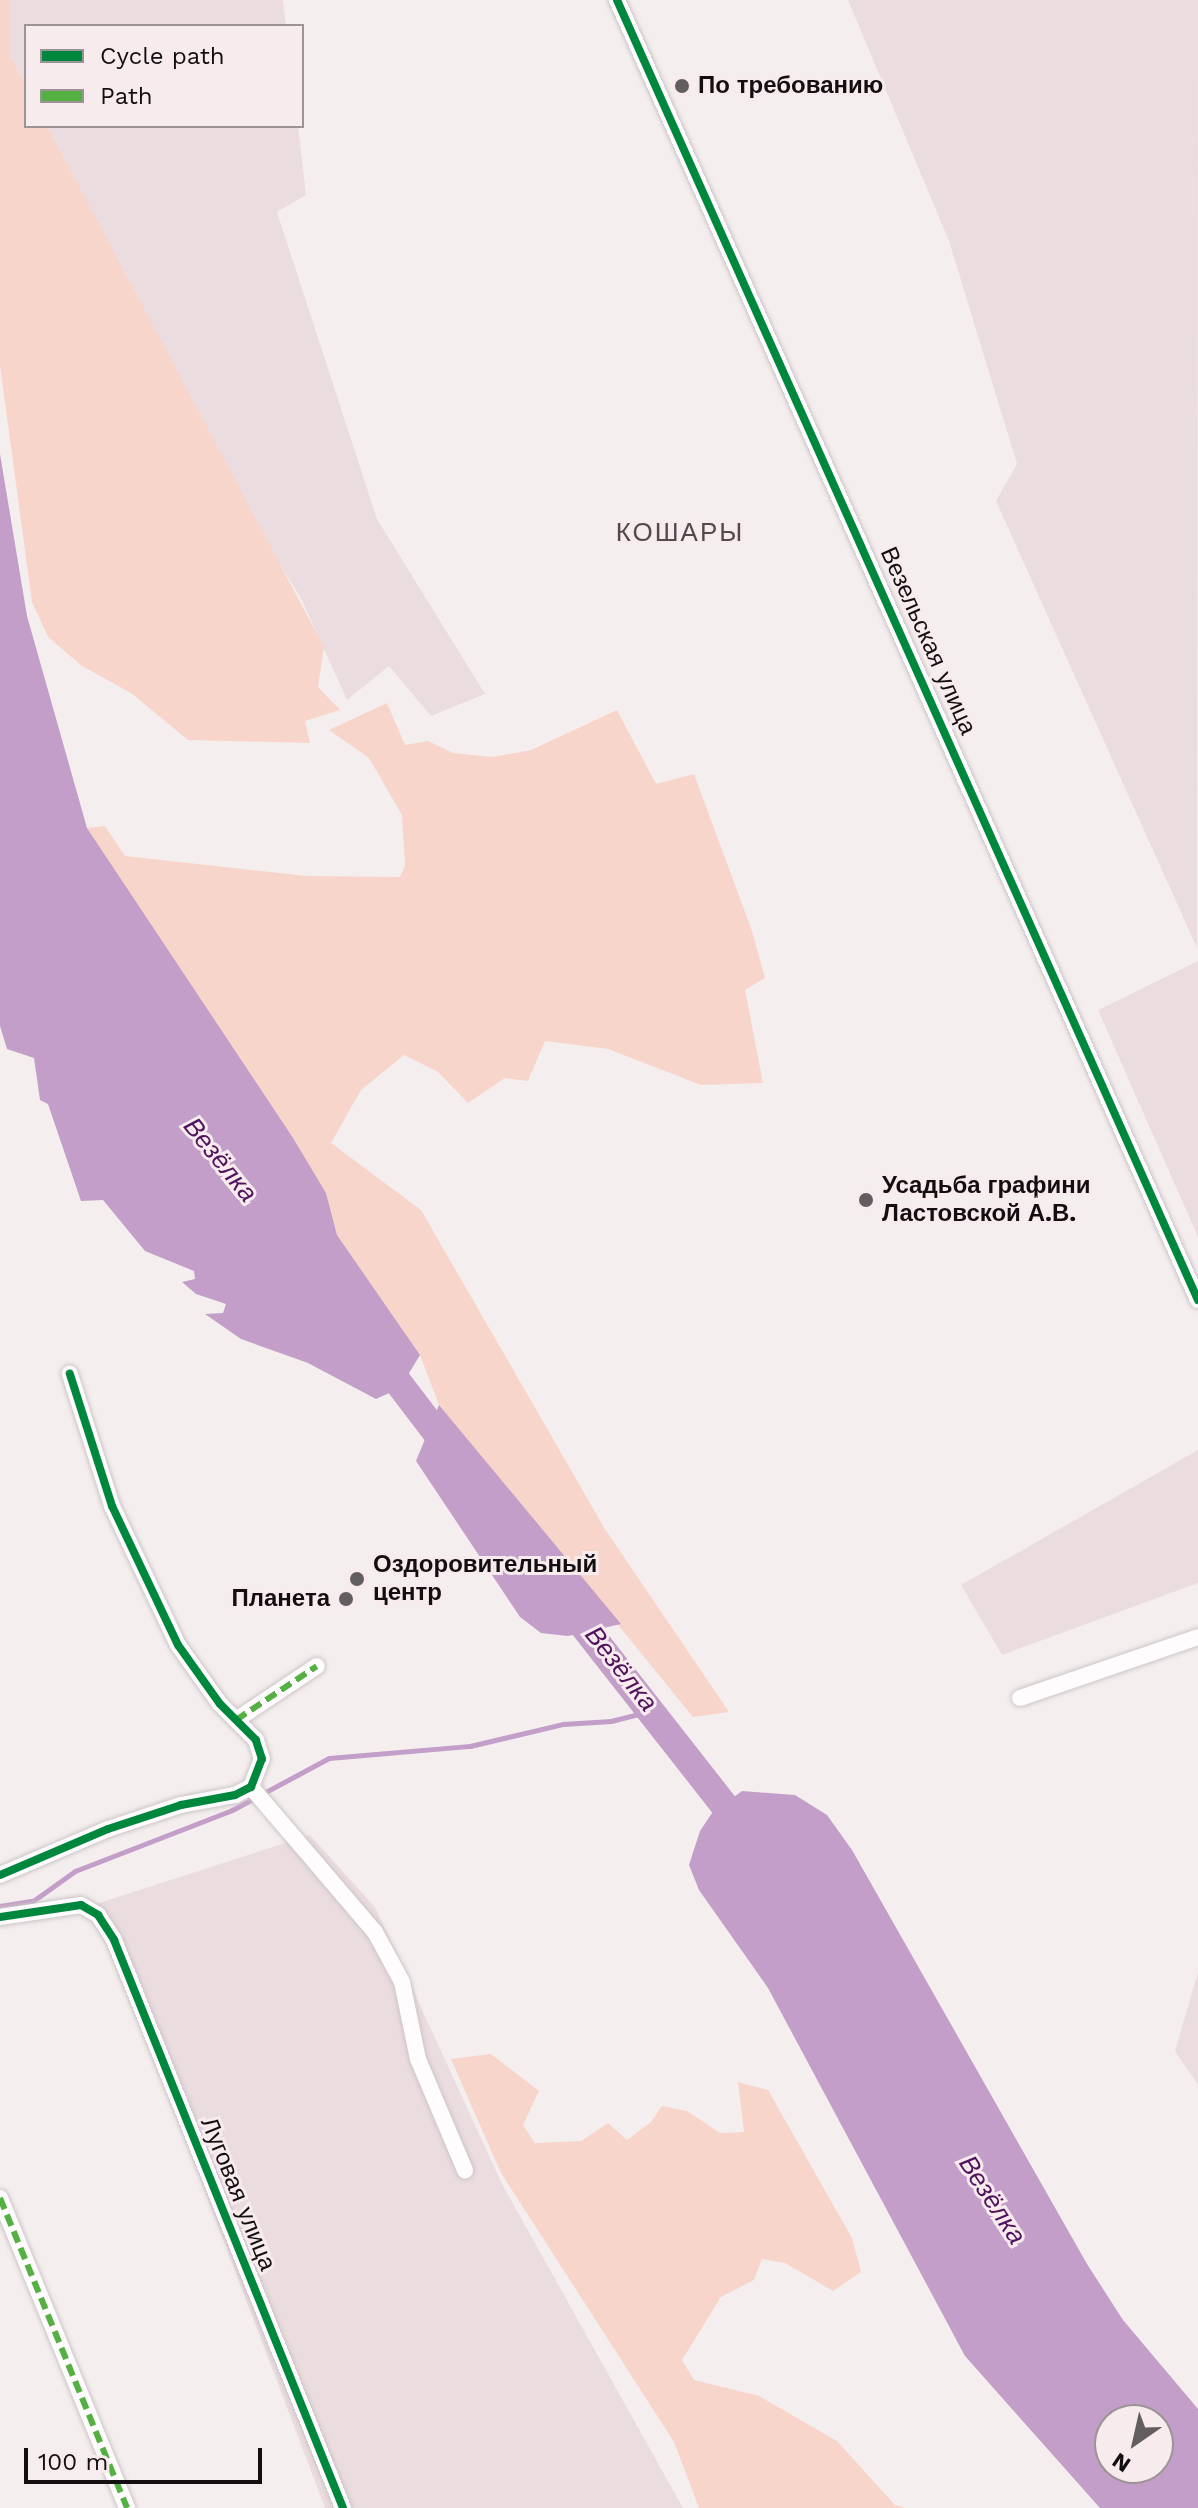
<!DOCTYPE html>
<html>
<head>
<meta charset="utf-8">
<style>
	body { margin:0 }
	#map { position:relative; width:1198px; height:2508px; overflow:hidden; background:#f5eeef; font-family:"Work Sans",sans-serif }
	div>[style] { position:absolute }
	.built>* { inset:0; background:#ebdcdf }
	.green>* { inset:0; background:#f8d5cb }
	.water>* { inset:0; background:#c29ec8 }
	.stream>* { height:5px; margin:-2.5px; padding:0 2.5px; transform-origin:2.5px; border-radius:2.5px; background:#c29ec8 }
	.river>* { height:28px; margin:-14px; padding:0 14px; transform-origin:14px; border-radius:14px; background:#c29ec8 }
	.roads { filter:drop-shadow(0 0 2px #ccc6c7) drop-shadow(0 0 2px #ccc6c7) }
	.street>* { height:16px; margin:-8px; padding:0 8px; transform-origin:8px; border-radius:8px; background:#fefcfd }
	.quiet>* { height:6px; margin-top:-3px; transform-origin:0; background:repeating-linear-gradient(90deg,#55b044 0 12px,transparent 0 18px) }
	.cycleway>* { height:8px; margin:-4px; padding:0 4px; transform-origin:4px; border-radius:4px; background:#00873e }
	.dots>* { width:22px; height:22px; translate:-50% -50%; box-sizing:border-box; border:4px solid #f8ebee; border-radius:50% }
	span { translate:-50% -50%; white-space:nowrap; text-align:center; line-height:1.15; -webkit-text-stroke:6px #f8ebee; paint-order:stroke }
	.poi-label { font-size:24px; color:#130f10; font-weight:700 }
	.left { translate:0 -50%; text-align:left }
	.right { translate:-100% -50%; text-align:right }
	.street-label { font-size:24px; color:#130f10 }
	.neighbourhood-label { font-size:26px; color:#53494c; letter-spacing:2px }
	.water-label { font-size:26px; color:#50125d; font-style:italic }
	.legend { position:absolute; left:24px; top:24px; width:280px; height:104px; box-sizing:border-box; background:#f8ebee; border:2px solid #9c9395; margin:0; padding:10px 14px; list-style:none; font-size:24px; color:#130f10 }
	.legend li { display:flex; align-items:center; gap:16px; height:40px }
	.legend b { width:40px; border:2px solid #9c9395 }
	.north { position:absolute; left:1094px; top:2404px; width:80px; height:80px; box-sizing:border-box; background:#f8ebee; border:2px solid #9c9395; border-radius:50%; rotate:214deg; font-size:22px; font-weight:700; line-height:32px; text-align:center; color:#130f10 }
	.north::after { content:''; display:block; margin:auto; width:28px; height:36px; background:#625d5e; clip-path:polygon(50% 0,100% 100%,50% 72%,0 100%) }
	.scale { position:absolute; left:24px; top:2448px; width:238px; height:36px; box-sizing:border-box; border:4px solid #130f10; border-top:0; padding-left:10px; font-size:24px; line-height:28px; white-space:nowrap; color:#130f10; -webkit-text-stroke:6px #f8ebee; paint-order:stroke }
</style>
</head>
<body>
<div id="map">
	<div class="built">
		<div style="clip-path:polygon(10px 0,283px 0,286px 26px,26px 26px,26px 86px,10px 56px)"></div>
		<div style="clip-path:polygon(848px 0,1198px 0,1197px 948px,996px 501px,1017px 464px,949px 241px)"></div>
		<div style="clip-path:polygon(47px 126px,298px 126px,306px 195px,277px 212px,377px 519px,485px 694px,431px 716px,389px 666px,347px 700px,301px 598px,257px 528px)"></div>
		<div style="clip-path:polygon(1198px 961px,1198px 1237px,1098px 1010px)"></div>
		<div style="clip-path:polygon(1198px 1450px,1198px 1583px,1002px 1655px,961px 1585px)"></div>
		<div style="clip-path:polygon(310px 1835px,375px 1907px,502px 2184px,683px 2508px,325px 2508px,96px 1904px)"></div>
		<div style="clip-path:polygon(1198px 1972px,1198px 2085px,1175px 2051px)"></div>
	</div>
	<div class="green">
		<div style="clip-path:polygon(0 0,10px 0,10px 56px,26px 86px,26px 126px,47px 126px,324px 647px,318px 687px,340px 710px,305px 721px,310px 743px,188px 740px,131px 693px,82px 666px,48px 637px,32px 602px,0 366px)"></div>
		<div style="clip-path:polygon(387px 703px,405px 745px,428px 741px,453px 753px,492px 757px,531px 750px,617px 710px,656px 784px,694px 774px,752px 931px,765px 978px,745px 990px,763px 1083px,701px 1085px,608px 1049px,545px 1041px,528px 1081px,505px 1078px,468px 1103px,438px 1072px,404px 1055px,361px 1090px,331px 1143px,421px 1210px,605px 1529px,729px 1712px,693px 1717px,439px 1405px,420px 1355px,337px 1235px,326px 1193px,87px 828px,105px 826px,125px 856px,307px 876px,400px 877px,405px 866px,402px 815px,369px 758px,329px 730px)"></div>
		<div style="clip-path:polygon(491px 2054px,539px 2091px,523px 2125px,535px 2143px,581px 2141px,608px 2123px,627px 2140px,651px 2122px,662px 2106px,687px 2111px,720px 2133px,744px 2132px,738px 2082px,768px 2090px,852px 2238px,861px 2272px,833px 2291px,785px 2263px,762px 2259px,754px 2280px,721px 2297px,682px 2360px,694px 2380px,759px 2396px,837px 2441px,895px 2505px,905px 2508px,699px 2508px,674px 2442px,501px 2173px,451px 2059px)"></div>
	</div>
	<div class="water">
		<div style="clip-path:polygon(0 454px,27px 616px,87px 828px,293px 1138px,326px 1193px,337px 1235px,420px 1355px,400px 1388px,376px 1399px,308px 1363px,241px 1339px,205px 1314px,223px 1313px,226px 1304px,196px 1294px,182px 1282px,195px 1279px,194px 1271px,145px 1251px,103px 1200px,81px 1201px,48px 1104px,40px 1100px,34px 1058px,7px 1049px,0 1026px)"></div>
		<div style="clip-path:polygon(439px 1405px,621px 1624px,568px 1636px,541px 1633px,520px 1617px,416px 1461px)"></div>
		<div style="clip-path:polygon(evenodd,742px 1791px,795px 1795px,827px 1815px,852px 1850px,1087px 2264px,1123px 2320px,1198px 2409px,1198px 2508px,1100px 2508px,965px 2356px,768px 1988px,699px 1890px,689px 1865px,700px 1831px,712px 1813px,742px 1791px,1158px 2420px,1158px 2468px,1110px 2468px,1110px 2420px,1158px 2420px)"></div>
	</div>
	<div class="stream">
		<div style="left:0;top:1906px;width:33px;rotate:-9deg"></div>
		<div style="left:33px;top:1901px;width:52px;rotate:-35.5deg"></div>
		<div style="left:75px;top:1871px;width:168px;rotate:-21.2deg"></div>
		<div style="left:232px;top:1810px;width:110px;rotate:-28.2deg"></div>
		<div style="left:329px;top:1758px;width:142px;rotate:-4.9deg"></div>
		<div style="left:470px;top:1746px;width:96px;rotate:-13.3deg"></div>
		<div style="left:563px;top:1724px;width:48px;rotate:-3.6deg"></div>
		<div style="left:611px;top:1721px;width:40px;rotate:-14.4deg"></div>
	</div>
	<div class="river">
		<div style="left:378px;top:1356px;width:122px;rotate:52.7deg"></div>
		<div style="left:564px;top:1601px;width:295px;rotate:51.9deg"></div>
	</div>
	<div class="roads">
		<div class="street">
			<div style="left:617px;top:0;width:1424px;rotate:65.92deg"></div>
			<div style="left:1020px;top:1698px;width:188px;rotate:-18.9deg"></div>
			<div style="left:236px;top:1720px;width:97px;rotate:-33.7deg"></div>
			<div style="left:251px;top:1787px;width:191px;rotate:49.5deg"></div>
			<div style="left:375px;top:1932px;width:57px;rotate:61.6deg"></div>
			<div style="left:402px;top:1982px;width:79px;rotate:78.3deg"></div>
			<div style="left:418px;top:2059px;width:121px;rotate:67.1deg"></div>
			<div style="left:0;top:1875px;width:117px;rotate:-23.1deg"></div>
			<div style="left:108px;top:1829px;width:77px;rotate:-18.2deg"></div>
			<div style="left:181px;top:1805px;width:55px;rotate:-10.5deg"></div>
			<div style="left:235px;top:1795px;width:18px;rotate:-27deg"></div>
			<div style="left:251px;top:1787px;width:30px;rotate:-69deg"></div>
			<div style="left:262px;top:1759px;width:20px;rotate:-108deg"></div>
			<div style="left:256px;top:1740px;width:51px;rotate:-135deg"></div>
			<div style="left:220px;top:1704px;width:72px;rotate:-125.4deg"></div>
			<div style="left:178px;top:1645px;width:154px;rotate:-115.4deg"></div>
			<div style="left:112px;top:1506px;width:139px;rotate:-107.7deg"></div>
			<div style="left:0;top:1917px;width:82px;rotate:-8.4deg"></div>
			<div style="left:81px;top:1905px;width:20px;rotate:30deg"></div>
			<div style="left:98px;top:1915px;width:30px;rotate:57deg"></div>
			<div style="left:114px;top:1940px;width:612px;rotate:68.04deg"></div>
			<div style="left:0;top:2198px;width:335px;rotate:67.7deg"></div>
		</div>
	</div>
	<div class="quiet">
		<div style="left:236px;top:1720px;width:97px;rotate:-33.7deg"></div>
		<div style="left:0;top:2198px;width:335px;rotate:67.7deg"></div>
	</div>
	<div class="cycleway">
		<div style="left:617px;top:0;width:1424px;rotate:65.92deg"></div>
		<div style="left:0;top:1875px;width:117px;rotate:-23.1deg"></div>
		<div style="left:108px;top:1829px;width:77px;rotate:-18.2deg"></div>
		<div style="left:181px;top:1805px;width:55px;rotate:-10.5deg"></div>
		<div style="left:235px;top:1795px;width:18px;rotate:-27deg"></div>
		<div style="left:251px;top:1787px;width:30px;rotate:-69deg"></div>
		<div style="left:262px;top:1759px;width:20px;rotate:-108deg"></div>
		<div style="left:256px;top:1740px;width:51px;rotate:-135deg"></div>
		<div style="left:220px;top:1704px;width:72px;rotate:-125.4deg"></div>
		<div style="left:178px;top:1645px;width:154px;rotate:-115.4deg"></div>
		<div style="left:112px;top:1506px;width:139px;rotate:-107.7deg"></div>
		<div style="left:0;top:1917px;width:82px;rotate:-8.4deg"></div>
		<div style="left:81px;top:1905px;width:20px;rotate:30deg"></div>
		<div style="left:98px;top:1915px;width:30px;rotate:57deg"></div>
		<div style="left:114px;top:1940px;width:612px;rotate:68.04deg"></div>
	</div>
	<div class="dots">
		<div style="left:682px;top:86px;background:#625d5e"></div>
		<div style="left:866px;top:1200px;background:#625d5e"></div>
		<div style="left:357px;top:1579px;background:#625d5e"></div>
		<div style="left:346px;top:1599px;background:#625d5e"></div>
	</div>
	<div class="poi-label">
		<span class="left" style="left:698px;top:86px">По требованию</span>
		<span class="left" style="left:882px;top:1200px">Усадьба графини<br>Ластовской А.В.</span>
		<span class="left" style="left:373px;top:1579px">Оздоровительный<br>центр</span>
		<span class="right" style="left:330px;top:1599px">Планета</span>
	</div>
	<div class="street-label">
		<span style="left:928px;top:641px;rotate:66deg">Везельская улица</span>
		<span style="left:238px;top:2194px;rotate:68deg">Луговая улица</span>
	</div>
	<div class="neighbourhood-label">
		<span style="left:680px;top:533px">КОШАРЫ</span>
	</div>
	<div class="water-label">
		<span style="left:220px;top:1160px;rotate:51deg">Везёлка</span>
		<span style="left:621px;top:1669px;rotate:52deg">Везёлка</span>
		<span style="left:992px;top:2200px;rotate:57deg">Везёлка</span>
	</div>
	<ul class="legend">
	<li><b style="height:10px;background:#00873e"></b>Cycle path</li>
	<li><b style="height:10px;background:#55b044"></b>Path</li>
	</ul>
	<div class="north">N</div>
	<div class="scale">100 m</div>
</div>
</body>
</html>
